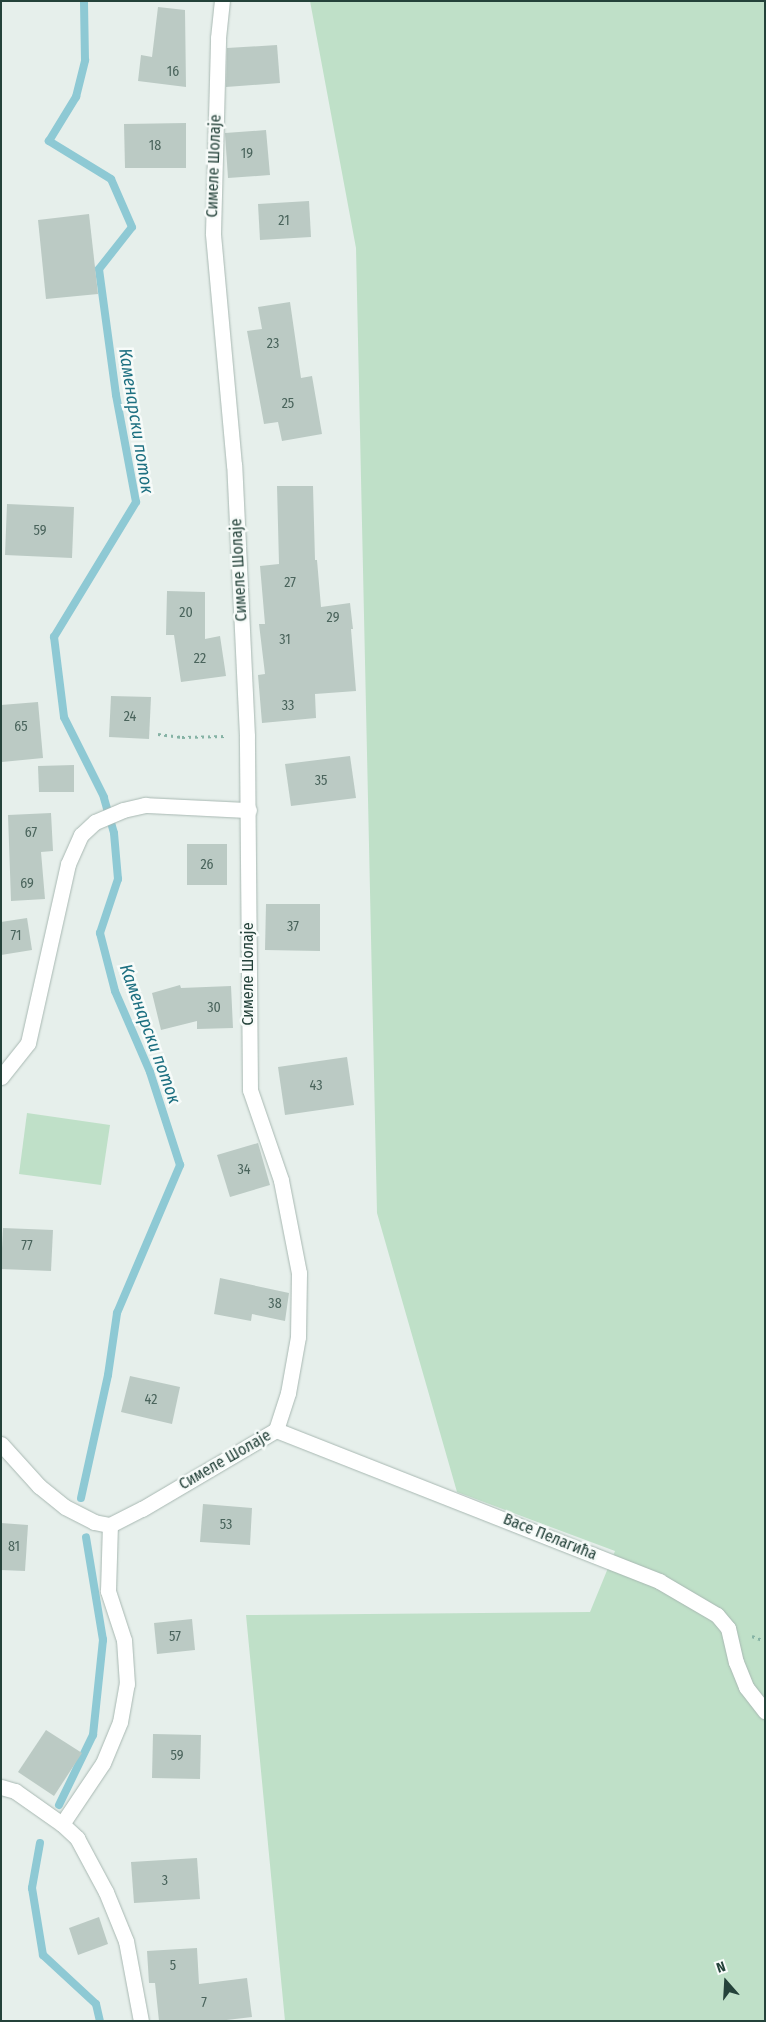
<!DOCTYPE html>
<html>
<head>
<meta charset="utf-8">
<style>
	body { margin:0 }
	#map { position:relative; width:766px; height:2022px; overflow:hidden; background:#e6efeb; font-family:"Fira Sans Condensed",sans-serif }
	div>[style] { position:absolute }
	.green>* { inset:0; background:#bfe0c8 }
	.stream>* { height:8px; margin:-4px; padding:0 4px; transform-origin:4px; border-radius:4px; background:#8ec9d4 }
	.building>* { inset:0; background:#bbcac4 }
	.path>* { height:3px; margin-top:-1.5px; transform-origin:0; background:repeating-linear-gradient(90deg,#86b3a5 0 2.5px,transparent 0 6.5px) }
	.roads { filter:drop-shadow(0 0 1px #a8b8b2) drop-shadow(0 0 1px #a8b8b2) }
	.minor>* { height:15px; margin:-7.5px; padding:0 7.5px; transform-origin:7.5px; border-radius:7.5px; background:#fff }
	span { translate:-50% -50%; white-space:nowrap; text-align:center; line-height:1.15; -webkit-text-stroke:5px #f7fbf9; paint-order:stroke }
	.number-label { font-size:14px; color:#4a645c }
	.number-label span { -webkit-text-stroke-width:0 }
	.street-label { font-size:16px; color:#24423a }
	.water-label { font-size:18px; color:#1c6f80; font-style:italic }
	.frame { position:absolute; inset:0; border:2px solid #24423a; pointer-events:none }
	.north { position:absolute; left:701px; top:1957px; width:50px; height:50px; -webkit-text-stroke:4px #f7fbf9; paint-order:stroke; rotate:341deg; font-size:14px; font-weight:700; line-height:20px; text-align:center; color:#24423a }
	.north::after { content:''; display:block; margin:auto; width:18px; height:22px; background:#24423a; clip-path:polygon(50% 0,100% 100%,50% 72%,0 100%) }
</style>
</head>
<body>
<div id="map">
	<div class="green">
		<div style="clip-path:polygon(310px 1px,765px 1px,765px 2021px,285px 2021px,246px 1615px,590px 1612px,615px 1551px,457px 1492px,377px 1213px,356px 248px)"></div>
		<div style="clip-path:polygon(27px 1113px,110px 1125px,101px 1185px,19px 1174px)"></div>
	</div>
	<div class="stream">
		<div style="left:81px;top:1498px;width:126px;rotate:-77.6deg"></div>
		<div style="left:108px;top:1375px;width:63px;rotate:-81.7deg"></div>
		<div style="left:117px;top:1313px;width:161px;rotate:-66.9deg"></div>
		<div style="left:180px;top:1165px;width:98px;rotate:-107.9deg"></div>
		<div style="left:150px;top:1072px;width:88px;rotate:-113.4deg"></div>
		<div style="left:115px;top:991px;width:60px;rotate:-104.5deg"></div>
		<div style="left:100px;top:933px;width:57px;rotate:-71.6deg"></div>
		<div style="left:118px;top:879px;width:46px;rotate:-95deg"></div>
		<div style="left:114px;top:833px;width:37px;rotate:-106deg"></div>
		<div style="left:104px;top:797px;width:89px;rotate:-116.6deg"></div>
		<div style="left:64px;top:717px;width:81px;rotate:-97.1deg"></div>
		<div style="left:54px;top:637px;width:158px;rotate:-58.7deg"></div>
		<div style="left:136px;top:502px;width:109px;rotate:-100.6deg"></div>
		<div style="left:116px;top:395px;width:127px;rotate:-97.7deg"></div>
		<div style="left:99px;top:269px;width:53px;rotate:-51.8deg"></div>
		<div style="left:132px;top:227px;width:52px;rotate:-113.6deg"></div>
		<div style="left:111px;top:179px;width:73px;rotate:-148.5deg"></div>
		<div style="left:49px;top:141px;width:52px;rotate:-58.5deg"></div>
		<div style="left:76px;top:97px;width:38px;rotate:-76deg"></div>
		<div style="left:85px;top:60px;width:59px;rotate:-91deg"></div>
		<div style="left:59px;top:1805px;width:78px;rotate:-64.1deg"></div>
		<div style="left:93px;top:1735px;width:96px;rotate:-84deg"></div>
		<div style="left:103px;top:1640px;width:104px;rotate:-99.4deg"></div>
		<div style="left:40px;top:1843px;width:46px;rotate:100.1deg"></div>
		<div style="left:32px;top:1888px;width:68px;rotate:80.7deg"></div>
		<div style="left:43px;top:1955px;width:72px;rotate:42.8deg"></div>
		<div style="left:96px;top:2004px;width:17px;rotate:77deg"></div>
	</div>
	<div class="building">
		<div style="clip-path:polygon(158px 7px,185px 10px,186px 87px,138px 81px,141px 55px,152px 57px)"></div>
		<div style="clip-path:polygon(277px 45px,280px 83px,226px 87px,227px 48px)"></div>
		<div style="clip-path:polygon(186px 123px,186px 168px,125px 168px,124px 124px)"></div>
		<div style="clip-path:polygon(266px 130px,270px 175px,228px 178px,225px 133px)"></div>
		<div style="clip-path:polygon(309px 201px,311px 237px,260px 240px,258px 204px)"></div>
		<div style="clip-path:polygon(89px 214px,98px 294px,46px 299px,38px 220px)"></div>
		<div style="clip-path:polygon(290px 302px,301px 378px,312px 376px,322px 434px,282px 441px,278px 422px,264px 424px,247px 331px,262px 329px,258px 307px)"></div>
		<div style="clip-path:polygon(277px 486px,313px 486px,315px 560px,317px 560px,321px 607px,350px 603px,353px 629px,351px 629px,356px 691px,315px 694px,316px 718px,262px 723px,258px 675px,265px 674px,259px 624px,265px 624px,260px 566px,279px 564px)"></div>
		<div style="clip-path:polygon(7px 504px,74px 507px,72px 558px,5px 555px)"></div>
		<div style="clip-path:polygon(167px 591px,205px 592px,205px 639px,220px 636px,226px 676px,181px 682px,174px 635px,166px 635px)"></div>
		<div style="clip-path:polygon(111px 696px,151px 697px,149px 739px,109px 737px)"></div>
		<div style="clip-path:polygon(38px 702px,43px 758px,2px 762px,1px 705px)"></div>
		<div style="clip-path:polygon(350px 756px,356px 798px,291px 806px,285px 764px)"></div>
		<div style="clip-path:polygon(74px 765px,74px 792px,39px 792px,38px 766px)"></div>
		<div style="clip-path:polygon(51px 813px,53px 851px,41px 852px,45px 899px,11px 901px,8px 815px)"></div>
		<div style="clip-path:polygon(187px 844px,227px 844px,227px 885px,187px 885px)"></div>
		<div style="clip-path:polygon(266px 904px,320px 904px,320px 951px,265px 950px)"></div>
		<div style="clip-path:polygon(27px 918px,32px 950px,1px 955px,1px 922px)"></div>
		<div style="clip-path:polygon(180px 985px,181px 988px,231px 986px,233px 1028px,197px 1029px,197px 1021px,161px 1030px,152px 993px)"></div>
		<div style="clip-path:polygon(347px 1057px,354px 1105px,285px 1115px,278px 1067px)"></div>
		<div style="clip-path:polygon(258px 1143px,270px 1185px,230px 1197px,217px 1155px)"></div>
		<div style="clip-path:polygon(3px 1228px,53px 1230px,51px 1271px,1px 1269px)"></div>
		<div style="clip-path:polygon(220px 1278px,289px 1293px,285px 1321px,252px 1314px,251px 1321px,214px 1314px)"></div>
		<div style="clip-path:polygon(130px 1376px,180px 1387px,172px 1424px,121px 1412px)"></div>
		<div style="clip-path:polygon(203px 1504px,252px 1508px,250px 1545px,200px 1542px)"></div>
		<div style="clip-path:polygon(1px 1523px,28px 1525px,25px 1571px,1px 1570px)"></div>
		<div style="clip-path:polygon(192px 1619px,195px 1650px,157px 1654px,154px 1623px)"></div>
		<div style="clip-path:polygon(46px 1730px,82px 1753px,54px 1796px,18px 1772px)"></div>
		<div style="clip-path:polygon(153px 1734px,201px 1735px,200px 1779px,152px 1778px)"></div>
		<div style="clip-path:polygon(197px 1858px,200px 1899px,134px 1903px,131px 1862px)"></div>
		<div style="clip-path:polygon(99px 1917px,108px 1944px,78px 1955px,69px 1928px)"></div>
		<div style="clip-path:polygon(197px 1948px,199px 1984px,247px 1978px,252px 2017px,218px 2021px,159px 2021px,155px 1983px,149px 1983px,147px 1951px)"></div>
	</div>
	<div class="path">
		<div style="left:158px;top:734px;width:24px;rotate:7deg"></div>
		<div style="left:182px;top:737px;width:44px;rotate:-1.3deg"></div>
		<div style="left:752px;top:1636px;width:14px;rotate:21deg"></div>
	</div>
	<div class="roads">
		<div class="minor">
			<div style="left:1px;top:1077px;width:43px;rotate:-51.5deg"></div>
			<div style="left:28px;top:1043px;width:183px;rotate:-77.4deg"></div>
			<div style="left:68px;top:864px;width:32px;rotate:-66deg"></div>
			<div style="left:81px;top:835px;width:19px;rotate:-43deg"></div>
			<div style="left:95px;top:822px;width:30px;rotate:-23deg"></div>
			<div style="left:123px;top:810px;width:23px;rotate:-13deg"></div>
			<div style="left:145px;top:805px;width:104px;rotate:2.8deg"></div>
			<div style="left:276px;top:1430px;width:412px;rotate:21.5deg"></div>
			<div style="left:659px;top:1581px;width:67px;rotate:30.4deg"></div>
			<div style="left:717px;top:1615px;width:17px;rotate:50deg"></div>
			<div style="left:728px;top:1628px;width:35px;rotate:77deg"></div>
			<div style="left:736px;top:1662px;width:27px;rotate:68deg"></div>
			<div style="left:746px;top:1687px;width:31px;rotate:52deg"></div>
			<div style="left:1px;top:1444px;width:57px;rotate:47.9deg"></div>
			<div style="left:39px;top:1486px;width:33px;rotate:39deg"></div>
			<div style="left:65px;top:1507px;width:33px;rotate:27deg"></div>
			<div style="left:94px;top:1522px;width:16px;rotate:11deg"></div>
			<div style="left:110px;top:1525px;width:36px;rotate:-27deg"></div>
			<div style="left:142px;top:1509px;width:156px;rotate:-30.5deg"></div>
			<div style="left:276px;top:1430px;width:39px;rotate:-72deg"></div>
			<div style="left:288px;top:1393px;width:57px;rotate:-79.9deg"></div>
			<div style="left:298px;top:1337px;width:64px;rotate:-89.1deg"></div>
			<div style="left:299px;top:1273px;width:95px;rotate:-101deg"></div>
			<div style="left:281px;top:1180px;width:95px;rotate:-109deg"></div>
			<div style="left:250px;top:1090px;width:354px;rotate:-90.5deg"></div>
			<div style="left:247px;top:736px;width:271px;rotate:-92.7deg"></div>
			<div style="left:234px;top:465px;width:233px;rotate:-95.2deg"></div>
			<div style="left:213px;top:233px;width:195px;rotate:-88.5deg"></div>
			<div style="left:218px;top:38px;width:37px;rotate:-84deg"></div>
			<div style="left:1px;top:1787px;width:15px;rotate:16deg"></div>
			<div style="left:15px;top:1791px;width:57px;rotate:35.1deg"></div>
			<div style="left:62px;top:1824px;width:21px;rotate:43deg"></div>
			<div style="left:77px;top:1838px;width:61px;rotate:61.8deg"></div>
			<div style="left:106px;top:1892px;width:53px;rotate:67.8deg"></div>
			<div style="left:126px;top:1941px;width:81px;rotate:79.4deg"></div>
			<div style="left:62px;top:1824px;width:73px;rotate:-56.1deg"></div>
			<div style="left:103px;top:1763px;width:44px;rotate:-67.5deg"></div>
			<div style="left:120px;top:1722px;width:39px;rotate:-80deg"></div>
			<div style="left:127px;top:1684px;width:44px;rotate:-93.9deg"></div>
			<div style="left:124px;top:1640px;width:52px;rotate:-108.1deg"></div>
			<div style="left:108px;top:1591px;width:66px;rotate:-88.3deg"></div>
		</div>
	</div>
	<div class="number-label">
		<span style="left:173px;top:72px">16</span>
		<span style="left:155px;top:146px">18</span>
		<span style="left:247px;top:154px">19</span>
		<span style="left:284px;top:221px">21</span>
		<span style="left:273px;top:344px">23</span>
		<span style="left:288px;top:404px">25</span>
		<span style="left:40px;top:531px">59</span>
		<span style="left:290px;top:583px">27</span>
		<span style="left:186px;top:613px">20</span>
		<span style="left:333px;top:618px">29</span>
		<span style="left:285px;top:640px">31</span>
		<span style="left:200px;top:659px">22</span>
		<span style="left:288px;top:706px">33</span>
		<span style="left:130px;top:717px">24</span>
		<span style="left:21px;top:727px">65</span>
		<span style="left:321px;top:781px">35</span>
		<span style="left:31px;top:833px">67</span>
		<span style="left:207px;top:865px">26</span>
		<span style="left:27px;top:884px">69</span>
		<span style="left:293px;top:927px">37</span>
		<span style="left:16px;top:936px">71</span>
		<span style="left:214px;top:1008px">30</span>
		<span style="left:316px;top:1086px">43</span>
		<span style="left:244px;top:1170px">34</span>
		<span style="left:27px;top:1246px">77</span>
		<span style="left:275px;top:1304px">38</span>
		<span style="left:151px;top:1400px">42</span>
		<span style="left:226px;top:1525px">53</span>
		<span style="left:14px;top:1547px">81</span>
		<span style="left:175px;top:1637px">57</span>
		<span style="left:177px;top:1756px">59</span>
		<span style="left:165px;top:1881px">3</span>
		<span style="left:173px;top:1966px">5</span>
		<span style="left:204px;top:2003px">7</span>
	</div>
	<div class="street-label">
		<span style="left:214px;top:166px;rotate:-88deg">Симеле Шолаје</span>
		<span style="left:239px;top:570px;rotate:-93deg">Симеле Шолаје</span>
		<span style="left:248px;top:974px;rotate:-90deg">Симеле Шолаје</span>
		<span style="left:225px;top:1460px;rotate:-30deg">Симеле Шолаје</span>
		<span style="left:550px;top:1537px;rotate:22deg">Васе Пелагића</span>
	</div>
	<div class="water-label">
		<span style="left:136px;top:421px;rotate:81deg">Каменарски поток</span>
		<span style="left:150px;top:1034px;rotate:70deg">Каменарски поток</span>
	</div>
	<div class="frame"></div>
	<div class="north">N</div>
</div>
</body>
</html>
